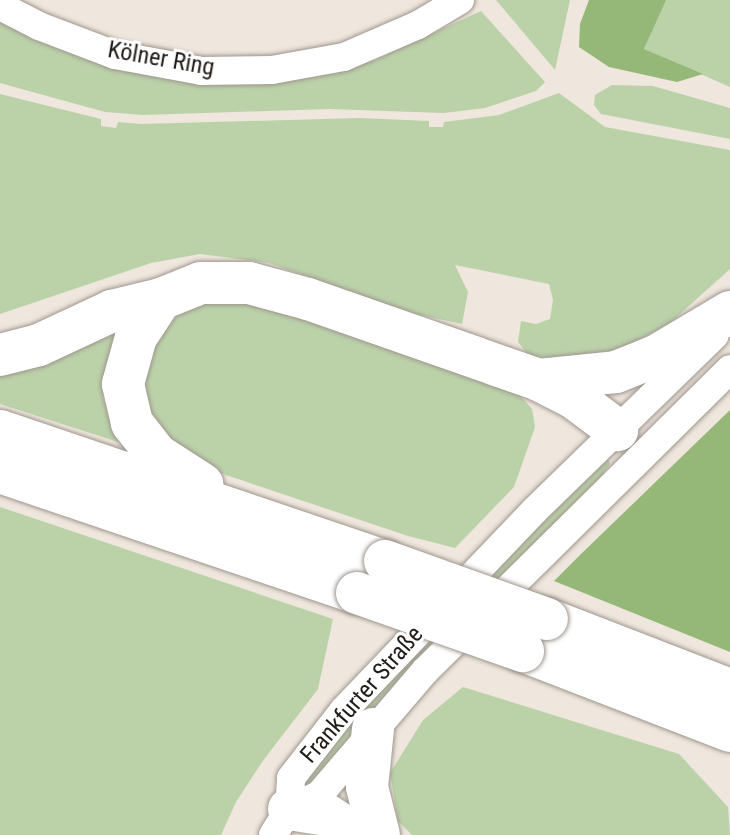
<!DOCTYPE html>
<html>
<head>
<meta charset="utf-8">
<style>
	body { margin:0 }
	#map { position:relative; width:730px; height:835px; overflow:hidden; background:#efe6dd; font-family:"Roboto Condensed",sans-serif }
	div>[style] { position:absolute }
	.green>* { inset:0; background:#bbd2a9 }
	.forest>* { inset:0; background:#95b777 }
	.roads { filter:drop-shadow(0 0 2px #9e968e) drop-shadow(0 0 2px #9e968e) }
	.minor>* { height:28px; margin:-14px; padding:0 14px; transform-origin:14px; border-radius:14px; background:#fff }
	.highway>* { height:42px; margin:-21px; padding:0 21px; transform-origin:21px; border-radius:21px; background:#fff }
	.bridges { filter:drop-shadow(0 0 2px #9e968e) drop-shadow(0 0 2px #9e968e) }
	.highway-bridge>* { height:42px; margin:-21px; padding:0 21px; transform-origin:21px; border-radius:21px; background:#fff }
	span { translate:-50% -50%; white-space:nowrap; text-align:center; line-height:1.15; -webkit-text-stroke:6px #fff; paint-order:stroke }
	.street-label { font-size:24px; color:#1f1c19 }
</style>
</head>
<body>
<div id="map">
	<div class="green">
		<div style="clip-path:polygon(496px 0,570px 0,555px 70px)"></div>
		<div style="clip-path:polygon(665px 0,730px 0,730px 87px,644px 49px)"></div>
		<div style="clip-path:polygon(481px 11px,545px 82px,536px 91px,485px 108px,444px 113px,329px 109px,143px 115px,105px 112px,0 83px,0 21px,34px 40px,110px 68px,312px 76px,375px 60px)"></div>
		<div style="clip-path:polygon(612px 85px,653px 86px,730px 108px,730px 139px,601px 114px,594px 105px,595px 95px)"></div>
		<div style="clip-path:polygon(559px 93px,605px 127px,730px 150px,730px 269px,669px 324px,627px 346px,580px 360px,529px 356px,518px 342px,521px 321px,536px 324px,550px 319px,553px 300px,549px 284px,455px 265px,468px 292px,462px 324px,411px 313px,269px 263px,200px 254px,151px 263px,0 314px,0 94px,101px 119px,101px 126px,116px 128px,118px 122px,141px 124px,359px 118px,429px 121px,429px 127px,443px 127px,444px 122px,499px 115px)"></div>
		<div style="clip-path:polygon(237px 296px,513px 387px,532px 409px,535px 427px,514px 487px,455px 548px,408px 536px,217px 472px,189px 458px,144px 412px,138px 374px,172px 313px,203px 297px)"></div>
		<div style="clip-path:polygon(108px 332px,119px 338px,103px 397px,118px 442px,0 404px,0 373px)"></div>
		<div style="clip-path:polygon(608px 459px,610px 464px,600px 478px,423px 656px,309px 784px,307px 781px,313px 769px,341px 733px,499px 565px)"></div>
		<div style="clip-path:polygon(0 507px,333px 619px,318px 689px,262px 762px,236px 802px,221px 835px,0 835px)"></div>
		<div style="clip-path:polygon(463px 687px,679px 754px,728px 807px,730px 835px,412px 835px,398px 821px,390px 773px,423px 720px)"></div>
	</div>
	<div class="forest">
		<div style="clip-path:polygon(589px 0,666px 0,644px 49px,703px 74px,677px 82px,609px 67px,579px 47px,580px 24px)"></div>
		<div style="clip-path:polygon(730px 410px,730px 652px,554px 581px,580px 555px)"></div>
	</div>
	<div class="roads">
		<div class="minor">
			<div style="left:0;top:6px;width:44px;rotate:27.1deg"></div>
			<div style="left:39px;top:26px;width:81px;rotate:20.9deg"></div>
			<div style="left:115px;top:55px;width:87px;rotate:10.5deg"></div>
			<div style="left:201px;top:71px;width:71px;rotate:-0.8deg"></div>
			<div style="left:272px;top:70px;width:73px;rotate:-10.2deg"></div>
			<div style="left:344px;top:57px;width:81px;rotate:-23.4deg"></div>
			<div style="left:418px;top:25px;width:49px;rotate:-30.8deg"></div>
			<div style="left:289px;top:809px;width:33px;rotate:-25deg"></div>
			<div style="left:319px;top:795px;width:163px;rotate:-49.5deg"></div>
			<div style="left:425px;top:671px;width:429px;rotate:-44.7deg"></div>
			<div style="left:273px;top:835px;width:31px;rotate:-58deg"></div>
			<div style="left:289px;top:809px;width:31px;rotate:-86deg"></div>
			<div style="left:291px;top:778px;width:86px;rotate:-52.1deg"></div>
			<div style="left:344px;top:710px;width:275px;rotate:-46.3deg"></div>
			<div style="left:534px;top:511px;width:252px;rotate:-44.2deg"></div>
		</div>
		<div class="highway">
			<div style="left:161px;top:299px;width:45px;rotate:123.3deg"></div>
			<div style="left:136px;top:337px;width:49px;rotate:105.5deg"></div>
			<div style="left:123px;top:384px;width:40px;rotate:77deg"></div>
			<div style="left:132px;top:423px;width:41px;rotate:52deg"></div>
			<div style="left:157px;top:455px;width:54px;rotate:32.8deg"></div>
			<div style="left:0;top:355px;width:40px;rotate:-14.4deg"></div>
			<div style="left:39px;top:345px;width:81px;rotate:-25deg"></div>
			<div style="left:112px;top:311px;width:50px;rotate:-13.8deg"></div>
			<div style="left:161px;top:299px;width:43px;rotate:-21.8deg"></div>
			<div style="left:201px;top:283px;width:48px"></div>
			<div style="left:249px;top:283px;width:61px;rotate:15.2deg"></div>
			<div style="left:308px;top:299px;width:245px;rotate:19.3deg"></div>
			<div style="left:539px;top:380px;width:39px;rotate:27deg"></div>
			<div style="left:574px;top:398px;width:54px;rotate:36.7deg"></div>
			<div style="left:539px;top:380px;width:77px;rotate:-5.9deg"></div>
			<div style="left:616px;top:372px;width:43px;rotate:-21.8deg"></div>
			<div style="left:656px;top:356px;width:86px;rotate:-30.7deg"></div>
			<div style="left:0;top:431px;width:406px;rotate:18.7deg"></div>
			<div style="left:0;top:472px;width:377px;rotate:18.7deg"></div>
			<div style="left:547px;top:619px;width:196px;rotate:21.2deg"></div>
			<div style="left:523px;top:651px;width:222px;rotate:21.1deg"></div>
			<div style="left:373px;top:729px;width:58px;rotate:95.9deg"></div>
			<div style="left:367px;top:787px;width:49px;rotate:76deg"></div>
			<div style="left:289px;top:809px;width:38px;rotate:9deg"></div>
			<div style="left:327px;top:815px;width:37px;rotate:33deg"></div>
		</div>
	</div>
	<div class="bridges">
		<div class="highway-bridge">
			<div style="left:385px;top:561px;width:172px;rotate:19.7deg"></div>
			<div style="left:357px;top:593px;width:176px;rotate:19.3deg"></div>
		</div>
	</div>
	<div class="street-label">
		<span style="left:161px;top:59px;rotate:10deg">Kölner Ring</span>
		<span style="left:362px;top:695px;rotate:-49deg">Frankfurter Straße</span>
	</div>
</div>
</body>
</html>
